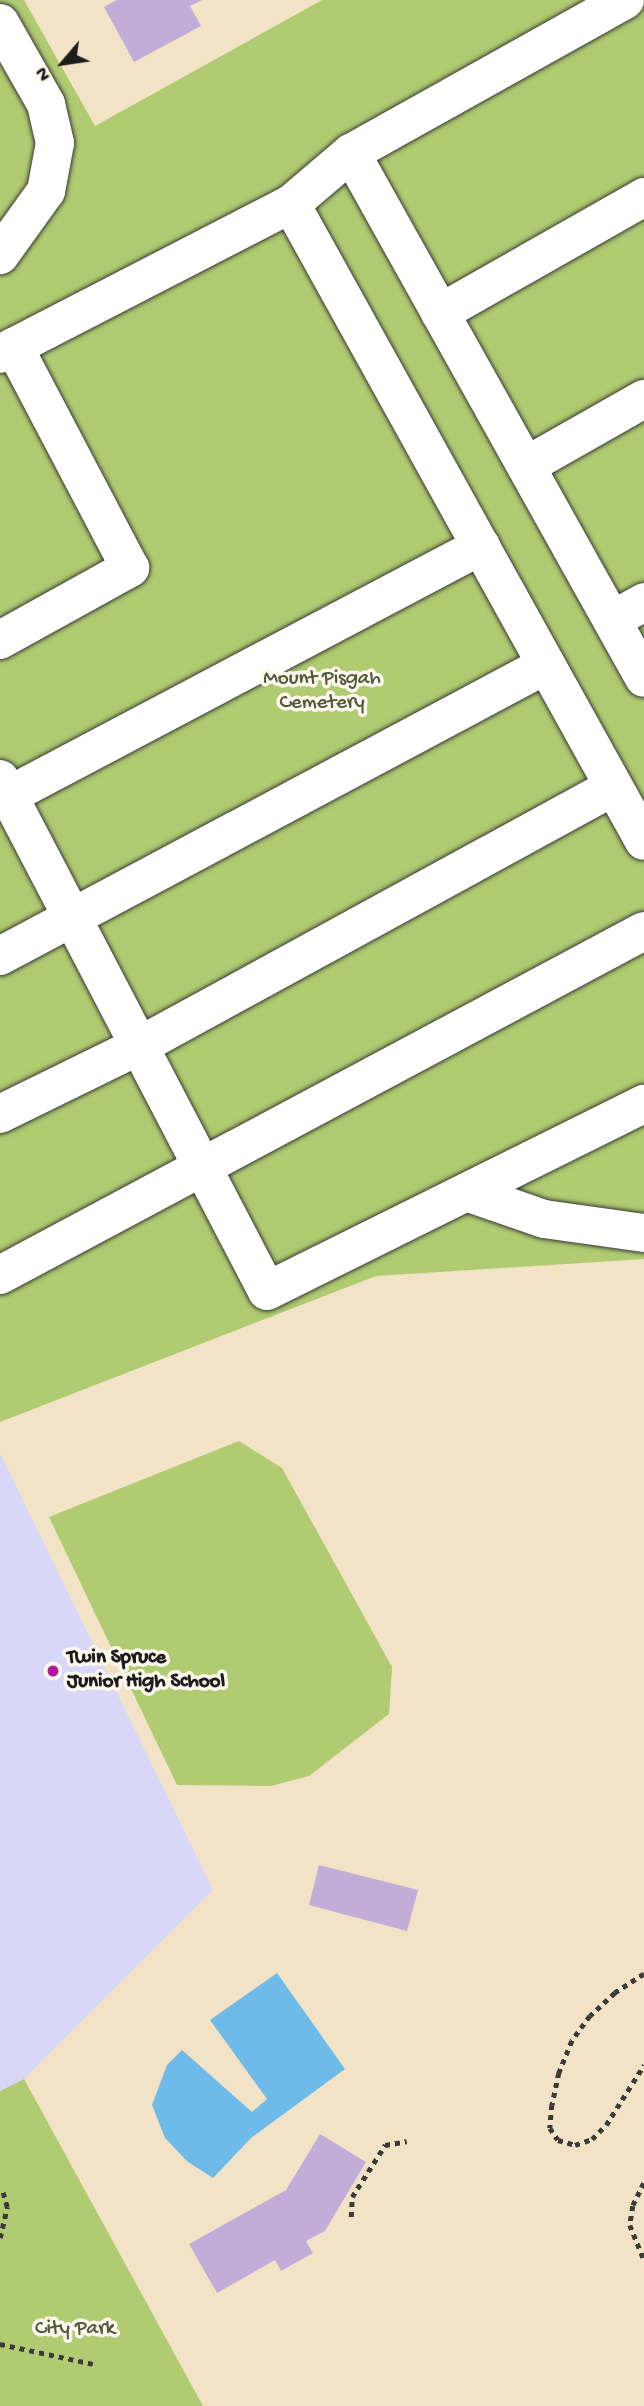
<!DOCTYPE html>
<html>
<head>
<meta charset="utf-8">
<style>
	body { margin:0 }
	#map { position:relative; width:644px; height:2406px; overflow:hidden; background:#f2e3c7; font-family:"Gochi Hand",sans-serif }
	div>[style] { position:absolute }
	.built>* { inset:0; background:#d8d7f8 }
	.green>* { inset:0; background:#b0cb71 }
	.water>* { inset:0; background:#6ebae8 }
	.building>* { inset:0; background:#c1add8 }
	.path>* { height:4.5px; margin-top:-2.25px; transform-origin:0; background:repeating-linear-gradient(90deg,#3c3a36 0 5px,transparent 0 10px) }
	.roads { filter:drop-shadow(0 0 2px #3c3a36) drop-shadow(0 0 2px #3c3a36) }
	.minor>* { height:38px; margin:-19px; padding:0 19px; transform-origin:19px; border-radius:19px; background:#fff }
	.dots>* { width:19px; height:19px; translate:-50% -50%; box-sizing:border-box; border:4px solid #fbf7ec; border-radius:50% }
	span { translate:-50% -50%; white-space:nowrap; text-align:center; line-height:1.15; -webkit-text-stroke:7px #fbf7ec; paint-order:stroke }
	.park-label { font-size:21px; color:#50593a }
	.poi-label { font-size:21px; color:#1c1c1c; font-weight:700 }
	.left { translate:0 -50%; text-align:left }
	.north { position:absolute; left:28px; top:28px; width:70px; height:70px; -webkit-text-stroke:5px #fbf7ec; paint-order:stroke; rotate:241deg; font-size:19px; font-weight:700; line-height:28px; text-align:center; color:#1c1c1c }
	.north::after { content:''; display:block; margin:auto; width:24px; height:32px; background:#1c1c1c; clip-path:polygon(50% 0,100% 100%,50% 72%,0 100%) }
</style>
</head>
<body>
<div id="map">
	<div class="built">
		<div style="clip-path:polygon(0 1453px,213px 1890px,24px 2079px,0 2091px)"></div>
	</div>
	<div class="green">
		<div style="clip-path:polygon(0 0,24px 0,95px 126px,322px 0,644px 0,644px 1259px,376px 1276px,0 1422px)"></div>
		<div style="clip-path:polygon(239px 1441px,282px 1468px,392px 1667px,389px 1714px,309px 1776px,271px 1786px,177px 1785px,49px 1517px)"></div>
		<div style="clip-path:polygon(24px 2079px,203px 2406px,0 2406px,0 2091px)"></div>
	</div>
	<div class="water">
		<div style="clip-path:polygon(277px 1973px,345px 2069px,251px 2138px,213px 2178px,188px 2162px,165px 2138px,152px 2105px,167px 2065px,182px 2050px,252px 2112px,267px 2099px,210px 2020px)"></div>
	</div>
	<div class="building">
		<div style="clip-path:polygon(117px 0,202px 0,190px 6px,201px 26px,134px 62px,104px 7px)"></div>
		<div style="clip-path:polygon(319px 1865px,418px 1890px,407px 1931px,309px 1905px)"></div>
		<div style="clip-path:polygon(320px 2134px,366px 2162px,325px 2231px,306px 2241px,313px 2253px,281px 2271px,275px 2260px,217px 2293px,189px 2244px,286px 2190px)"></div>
	</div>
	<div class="path">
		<div style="left:644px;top:1974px;width:35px;rotate:147deg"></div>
		<div style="left:615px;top:1993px;width:34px;rotate:137deg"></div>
		<div style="left:590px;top:2016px;width:31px;rotate:126deg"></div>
		<div style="left:572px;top:2041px;width:35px;rotate:112deg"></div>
		<div style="left:559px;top:2073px;width:33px;rotate:102deg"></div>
		<div style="left:552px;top:2105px;width:23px;rotate:95deg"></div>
		<div style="left:550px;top:2128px;width:14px;rotate:56deg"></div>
		<div style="left:558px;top:2140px;width:18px;rotate:16deg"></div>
		<div style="left:575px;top:2145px;width:18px;rotate:-19deg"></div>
		<div style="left:592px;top:2139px;width:20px;rotate:-45deg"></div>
		<div style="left:606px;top:2125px;width:71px;rotate:-57.7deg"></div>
		<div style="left:644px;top:2183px;width:25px;rotate:116deg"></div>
		<div style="left:633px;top:2206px;width:19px;rotate:99deg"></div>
		<div style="left:630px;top:2225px;width:38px;rotate:68deg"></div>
		<div style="left:351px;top:2217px;width:20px;rotate:-87deg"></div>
		<div style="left:352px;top:2197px;width:62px;rotate:-57.6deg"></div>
		<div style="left:385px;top:2145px;width:22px;rotate:-10deg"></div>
		<div style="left:0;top:2238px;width:32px;rotate:-77deg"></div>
		<div style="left:7px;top:2207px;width:19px;rotate:-106deg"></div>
		<div style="left:0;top:2344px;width:95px;rotate:12.1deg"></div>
	</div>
	<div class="roads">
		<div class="minor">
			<div style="left:0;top:23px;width:93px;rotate:60.4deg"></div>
			<div style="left:46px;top:104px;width:40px;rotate:77deg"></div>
			<div style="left:55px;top:143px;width:49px;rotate:100.6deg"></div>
			<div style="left:46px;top:191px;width:79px;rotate:125.7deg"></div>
			<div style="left:351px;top:153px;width:601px;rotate:60.83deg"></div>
			<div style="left:291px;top:204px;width:728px;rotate:61.01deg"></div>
			<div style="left:440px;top:313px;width:235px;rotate:-29.6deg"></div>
			<div style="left:0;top:354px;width:327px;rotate:-27.3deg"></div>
			<div style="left:291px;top:204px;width:79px;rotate:-40.4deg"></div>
			<div style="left:351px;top:153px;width:314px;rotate:-29.2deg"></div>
			<div style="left:526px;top:466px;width:136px;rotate:-29.6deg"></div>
			<div style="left:612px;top:620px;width:37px;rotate:-29deg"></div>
			<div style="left:0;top:640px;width:149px;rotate:-29deg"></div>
			<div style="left:130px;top:568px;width:250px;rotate:-117.7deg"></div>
			<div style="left:0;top:779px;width:577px;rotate:62.46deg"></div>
			<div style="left:267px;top:1291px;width:421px;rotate:-26.4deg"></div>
			<div style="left:0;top:800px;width:544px;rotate:-27.84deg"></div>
			<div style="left:0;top:956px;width:619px;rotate:-28.06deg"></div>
			<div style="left:0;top:1114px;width:155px;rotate:-26.1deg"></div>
			<div style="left:139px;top:1046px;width:540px;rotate:-28.65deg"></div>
			<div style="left:469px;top:1193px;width:79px;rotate:19.1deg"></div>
			<div style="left:544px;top:1219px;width:101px;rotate:8deg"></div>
			<div style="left:0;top:1275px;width:730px;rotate:-28.11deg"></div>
		</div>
	</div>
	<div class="dots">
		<div style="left:53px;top:1671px;background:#b5179e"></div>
	</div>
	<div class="park-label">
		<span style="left:322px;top:692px">Mount Pisgah<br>Cemetery</span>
		<span style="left:75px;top:2330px">City Park</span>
	</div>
	<div class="poi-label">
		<span class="left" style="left:67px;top:1671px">Twin Spruce<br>Junior High School</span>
	</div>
	<div class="north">N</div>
</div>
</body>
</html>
